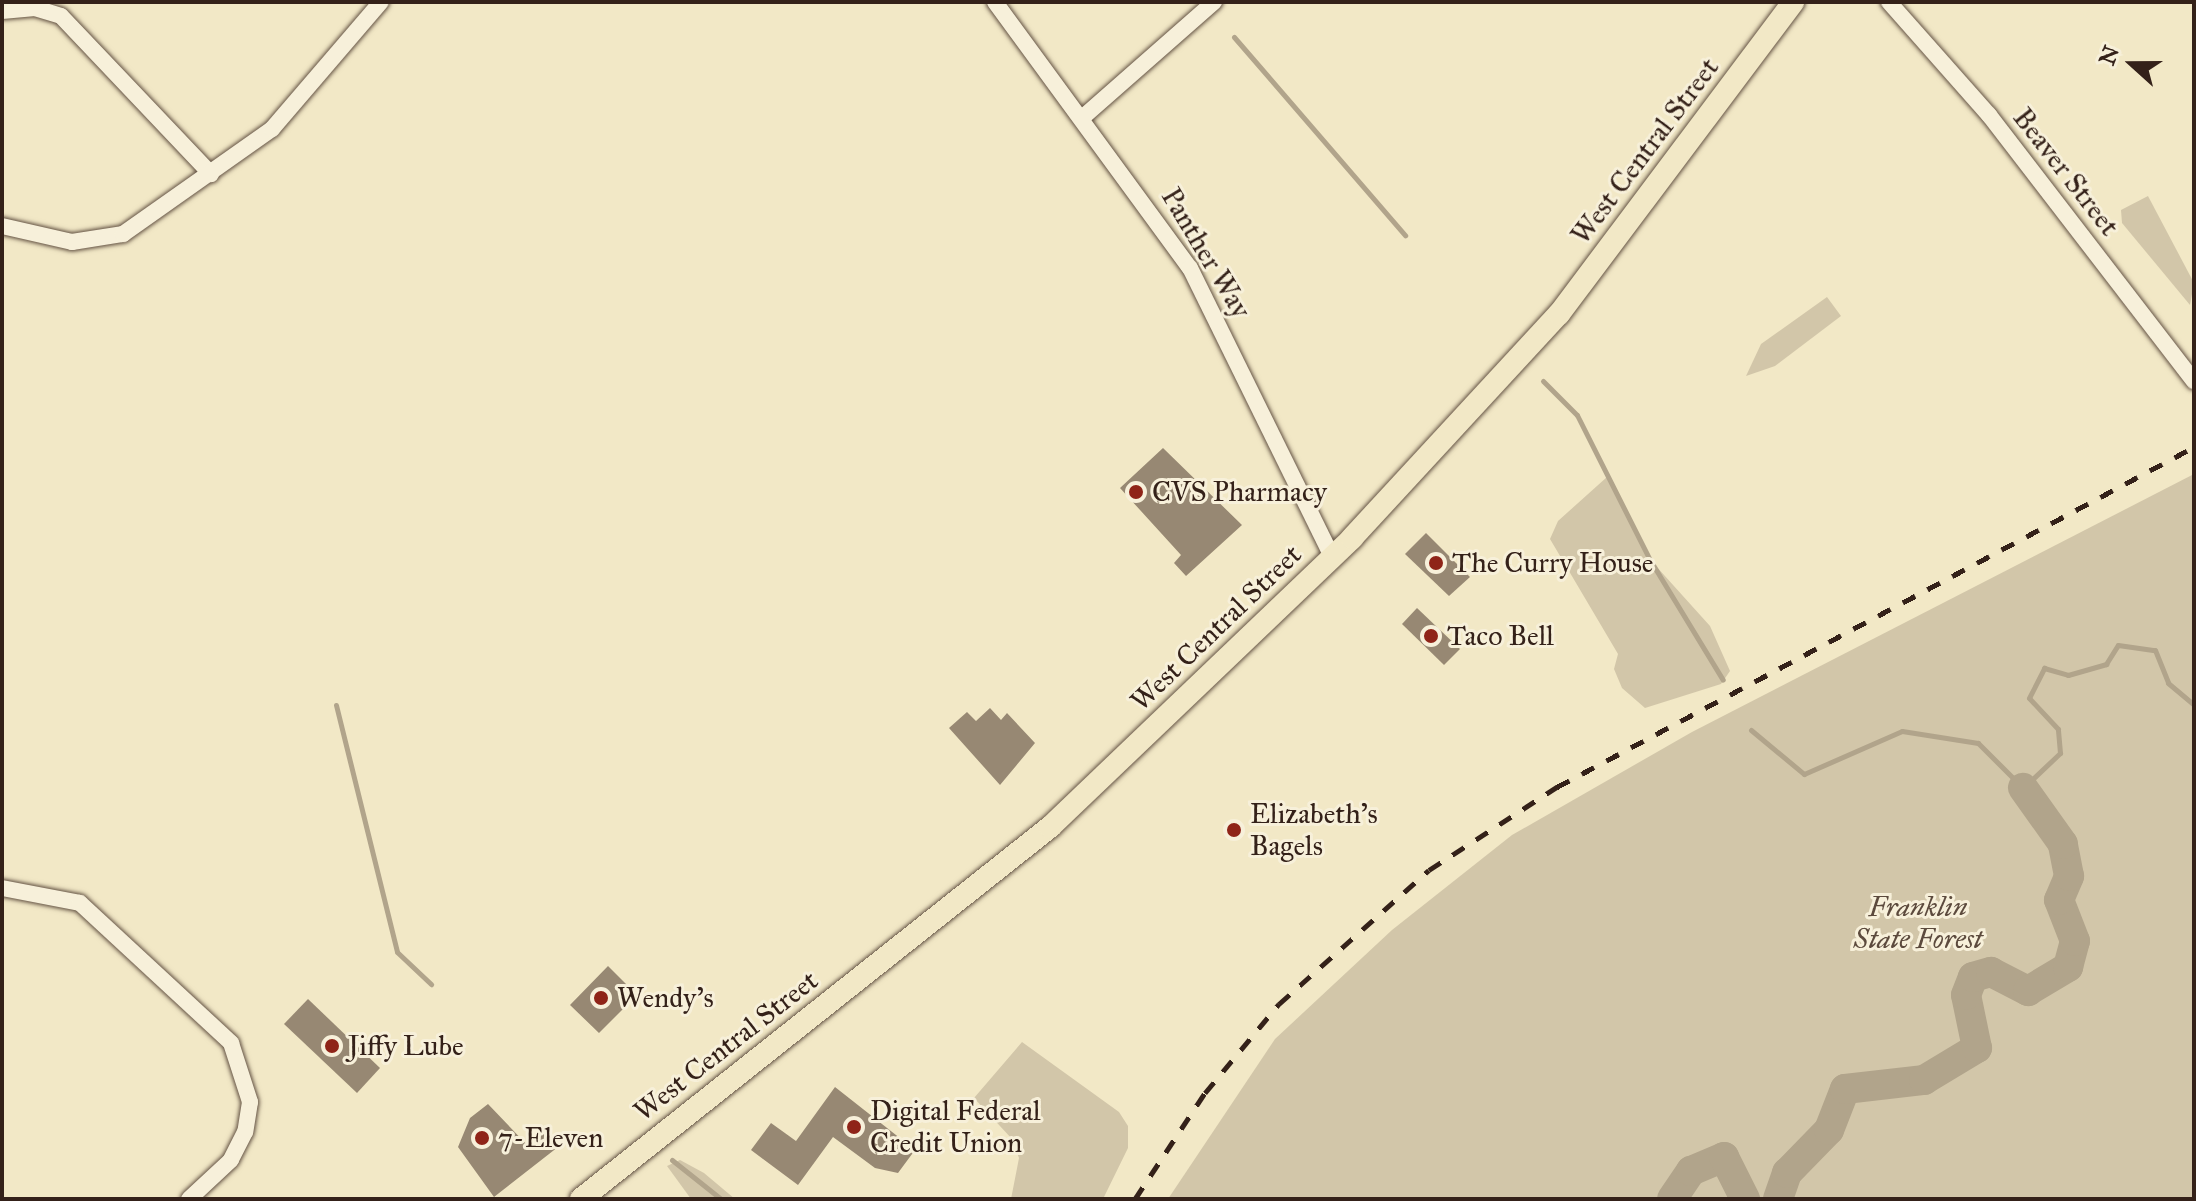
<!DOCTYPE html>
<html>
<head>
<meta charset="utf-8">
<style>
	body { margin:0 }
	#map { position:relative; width:2196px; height:1201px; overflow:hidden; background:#f2e8c6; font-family:"IM FELL Great Primer",serif }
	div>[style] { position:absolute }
	.green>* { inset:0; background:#d2c6a9 }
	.stream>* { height:5px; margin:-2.5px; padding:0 2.5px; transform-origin:2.5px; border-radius:2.5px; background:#b1a48b }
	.river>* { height:30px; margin:-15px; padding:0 15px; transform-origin:15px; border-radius:15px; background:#b1a48b }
	.building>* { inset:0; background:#978873 }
	.roads { filter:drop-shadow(0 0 2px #645344) drop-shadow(0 0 2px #645344) }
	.minor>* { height:16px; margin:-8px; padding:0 8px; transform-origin:8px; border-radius:8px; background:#f7f0da }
	.major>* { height:22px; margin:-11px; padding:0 11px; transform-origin:11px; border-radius:11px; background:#f2e8c6 }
	.rail>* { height:5px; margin-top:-2.5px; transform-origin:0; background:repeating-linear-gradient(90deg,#342119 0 14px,transparent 0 28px) }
	.dots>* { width:22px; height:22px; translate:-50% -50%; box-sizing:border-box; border:4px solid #f7f0da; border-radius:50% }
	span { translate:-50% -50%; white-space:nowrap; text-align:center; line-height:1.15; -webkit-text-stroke:6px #f7f0da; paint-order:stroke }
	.street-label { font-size:28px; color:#342119 }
	.poi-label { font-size:28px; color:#342119 }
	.left { translate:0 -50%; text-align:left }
	.park-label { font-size:28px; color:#5c4a3d; font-style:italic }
	.frame { position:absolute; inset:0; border:4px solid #342119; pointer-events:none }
	.north { position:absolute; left:2092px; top:24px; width:80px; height:80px; -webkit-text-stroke:6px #f7f0da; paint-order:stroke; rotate:291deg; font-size:22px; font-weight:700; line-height:32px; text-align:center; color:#342119 }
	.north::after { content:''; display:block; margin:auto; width:28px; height:36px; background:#342119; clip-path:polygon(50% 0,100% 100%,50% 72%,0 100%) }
</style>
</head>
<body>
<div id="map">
	<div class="green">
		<div style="clip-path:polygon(2148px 196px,2194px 283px,2190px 305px,2122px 223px,2121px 210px)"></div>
		<div style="clip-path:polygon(1827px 297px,1841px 316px,1775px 366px,1746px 376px,1761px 344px)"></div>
		<div style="clip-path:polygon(2194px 474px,2194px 1199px,1168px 1199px,1275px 1039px,1392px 930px,1512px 835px,1692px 732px)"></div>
		<div style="clip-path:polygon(1607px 477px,1646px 555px,1710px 626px,1730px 671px,1721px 684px,1645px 708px,1622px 688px,1614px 669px,1618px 654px,1550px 539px,1558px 521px)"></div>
		<div style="clip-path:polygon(1022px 1042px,1119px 1112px,1128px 1126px,1128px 1148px,1103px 1199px,1011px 1199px,1019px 1158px,1012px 1139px,974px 1098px)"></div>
		<div style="clip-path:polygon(680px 1160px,704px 1173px,735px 1199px,691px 1199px,667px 1166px)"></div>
	</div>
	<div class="stream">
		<div style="left:1234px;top:37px;width:262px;rotate:49.2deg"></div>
		<div style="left:1543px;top:381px;width:48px;rotate:45deg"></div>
		<div style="left:1577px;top:415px;width:162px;rotate:63.3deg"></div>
		<div style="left:1650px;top:560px;width:140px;rotate:58.7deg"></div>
		<div style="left:336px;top:705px;width:254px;rotate:76.1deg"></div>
		<div style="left:397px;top:952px;width:47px;rotate:43.3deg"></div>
		<div style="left:1751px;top:730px;width:69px;rotate:39.7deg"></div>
		<div style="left:1804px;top:774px;width:107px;rotate:-23.7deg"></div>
		<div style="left:1902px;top:731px;width:77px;rotate:9deg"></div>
		<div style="left:1978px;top:743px;width:64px;rotate:45deg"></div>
		<div style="left:2023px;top:788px;width:51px;rotate:-43.4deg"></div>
		<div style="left:2060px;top:753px;width:24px;rotate:-95deg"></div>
		<div style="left:2058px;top:729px;width:42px;rotate:-133.1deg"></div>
		<div style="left:2029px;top:698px;width:34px;rotate:-63deg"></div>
		<div style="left:2044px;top:668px;width:25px;rotate:16deg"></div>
		<div style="left:2068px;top:675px;width:40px;rotate:-16deg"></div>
		<div style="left:2106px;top:664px;width:22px;rotate:-58deg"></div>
		<div style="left:2118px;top:645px;width:37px;rotate:8deg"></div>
		<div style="left:2155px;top:650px;width:35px;rotate:68deg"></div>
		<div style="left:2168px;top:683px;width:34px;rotate:40deg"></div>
		<div style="left:672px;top:1160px;width:63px;rotate:38.5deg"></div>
	</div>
	<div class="river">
		<div style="left:1672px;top:1199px;width:34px;rotate:-56deg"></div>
		<div style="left:1691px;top:1171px;width:36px;rotate:-23deg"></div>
		<div style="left:1724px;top:1157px;width:47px;rotate:63.4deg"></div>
		<div style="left:1778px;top:1199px;width:28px;rotate:-71deg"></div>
		<div style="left:1787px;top:1173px;width:60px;rotate:-45.7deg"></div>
		<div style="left:1829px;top:1130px;width:44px;rotate:-68.7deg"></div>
		<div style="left:1845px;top:1089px;width:80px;rotate:-6.5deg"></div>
		<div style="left:1924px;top:1080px;width:62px;rotate:-31.1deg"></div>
		<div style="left:1977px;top:1048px;width:54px;rotate:-101.7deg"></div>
		<div style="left:1966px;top:995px;width:19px;rotate:-69deg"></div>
		<div style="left:1973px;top:977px;width:19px;rotate:-16deg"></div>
		<div style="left:1991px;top:972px;width:42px;rotate:27.2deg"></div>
		<div style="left:2028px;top:991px;width:47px;rotate:-31deg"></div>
		<div style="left:2068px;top:967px;width:27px;rotate:-75deg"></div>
		<div style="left:2075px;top:941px;width:44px;rotate:-111.3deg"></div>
		<div style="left:2059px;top:900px;width:26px;rotate:-67deg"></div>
		<div style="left:2069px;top:876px;width:33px;rotate:-101deg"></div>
		<div style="left:2063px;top:844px;width:69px;rotate:-125.5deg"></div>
	</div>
	<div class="building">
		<div style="clip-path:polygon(1163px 448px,1242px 525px,1186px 576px,1174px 563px,1181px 555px,1120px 488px)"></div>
		<div style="clip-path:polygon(1426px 533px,1470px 577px,1449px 596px,1405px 554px)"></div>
		<div style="clip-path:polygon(1417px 608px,1460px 649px,1444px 665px,1402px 624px)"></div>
		<div style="clip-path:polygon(990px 708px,1001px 720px,1007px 713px,1035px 743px,1000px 785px,949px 728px,967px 712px,976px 721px)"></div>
		<div style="clip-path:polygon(608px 966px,628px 986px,621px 993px,630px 1002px,599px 1033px,570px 1005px)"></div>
		<div style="clip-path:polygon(308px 999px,380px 1068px,357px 1093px,284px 1024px)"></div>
		<div style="clip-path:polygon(835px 1087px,915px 1150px,898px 1173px,875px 1168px,833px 1137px,798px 1185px,751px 1150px,771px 1123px,796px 1141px)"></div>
		<div style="clip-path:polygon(488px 1104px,528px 1146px,545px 1132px,558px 1147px,494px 1197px,458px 1147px,470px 1118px)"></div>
	</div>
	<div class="roads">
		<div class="minor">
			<div style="left:995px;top:2px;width:330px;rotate:53.8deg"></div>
			<div style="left:1190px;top:268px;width:322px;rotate:63.8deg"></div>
			<div style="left:1889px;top:2px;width:151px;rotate:48.5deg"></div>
			<div style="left:1989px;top:115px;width:336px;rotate:52.4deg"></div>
			<div style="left:2px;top:11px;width:33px;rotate:-5deg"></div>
			<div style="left:35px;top:8px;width:27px;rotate:17deg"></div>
			<div style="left:61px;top:16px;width:218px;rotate:46.5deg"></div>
			<div style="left:1082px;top:118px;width:176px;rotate:-41.3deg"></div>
			<div style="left:2px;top:226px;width:72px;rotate:12.9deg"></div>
			<div style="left:72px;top:242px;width:52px;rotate:-8.9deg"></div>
			<div style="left:123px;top:234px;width:182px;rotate:-35.2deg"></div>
			<div style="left:272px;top:129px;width:167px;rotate:-49.4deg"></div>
			<div style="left:2px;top:888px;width:79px;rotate:10.9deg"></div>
			<div style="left:80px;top:903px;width:206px;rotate:42.8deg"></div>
			<div style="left:231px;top:1043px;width:62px;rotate:72.1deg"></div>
			<div style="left:250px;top:1102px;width:30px;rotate:99deg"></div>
			<div style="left:245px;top:1132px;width:31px;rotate:117deg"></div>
			<div style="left:231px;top:1160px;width:57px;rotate:137.1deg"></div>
		</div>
		<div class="major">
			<div style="left:581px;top:1199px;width:599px;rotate:-38.42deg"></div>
			<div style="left:1050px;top:827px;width:418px;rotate:-43.7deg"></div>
			<div style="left:1352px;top:538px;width:305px;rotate:-47.3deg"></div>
			<div style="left:1559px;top:314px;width:390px;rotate:-53.1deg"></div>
		</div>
	</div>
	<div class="rail">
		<div style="left:1135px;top:1199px;width:127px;rotate:-56.6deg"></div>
		<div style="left:1205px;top:1093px;width:116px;rotate:-50.3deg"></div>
		<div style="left:1279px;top:1004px;width:201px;rotate:-41.8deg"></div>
		<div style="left:1429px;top:870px;width:153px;rotate:-33deg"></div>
		<div style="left:1557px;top:787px;width:722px;rotate:-28.09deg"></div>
	</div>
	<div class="dots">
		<div style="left:1136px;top:492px;background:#8f2418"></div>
		<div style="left:1436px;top:563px;background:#8f2418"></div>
		<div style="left:1431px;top:636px;background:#8f2418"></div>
		<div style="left:1234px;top:830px;background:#8f2418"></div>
		<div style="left:601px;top:998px;background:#8f2418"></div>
		<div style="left:332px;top:1046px;background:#8f2418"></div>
		<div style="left:854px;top:1127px;background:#8f2418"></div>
		<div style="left:482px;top:1138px;background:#8f2418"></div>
	</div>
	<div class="street-label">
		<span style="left:1645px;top:151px;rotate:-53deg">West Central Street</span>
		<span style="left:2066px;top:172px;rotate:52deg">Beaver Street</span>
		<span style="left:1206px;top:253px;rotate:59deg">Panther Way</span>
		<span style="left:1216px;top:628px;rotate:-44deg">West Central Street</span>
		<span style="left:726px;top:1046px;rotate:-38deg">West Central Street</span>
	</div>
	<div class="poi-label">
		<span class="left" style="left:1152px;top:492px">CVS Pharmacy</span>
		<span class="left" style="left:1452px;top:563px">The Curry House</span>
		<span class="left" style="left:1447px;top:636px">Taco Bell</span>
		<span class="left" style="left:1250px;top:830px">Elizabeth's<br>Bagels</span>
		<span class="left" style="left:617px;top:998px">Wendy's</span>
		<span class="left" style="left:348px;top:1046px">Jiffy Lube</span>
		<span class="left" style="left:870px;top:1127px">Digital Federal<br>Credit Union</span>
		<span class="left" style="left:498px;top:1138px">7-Eleven</span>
	</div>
	<div class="park-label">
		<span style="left:1918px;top:923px">Franklin<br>State Forest</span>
	</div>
	<div class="frame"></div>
	<div class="north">N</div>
</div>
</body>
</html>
